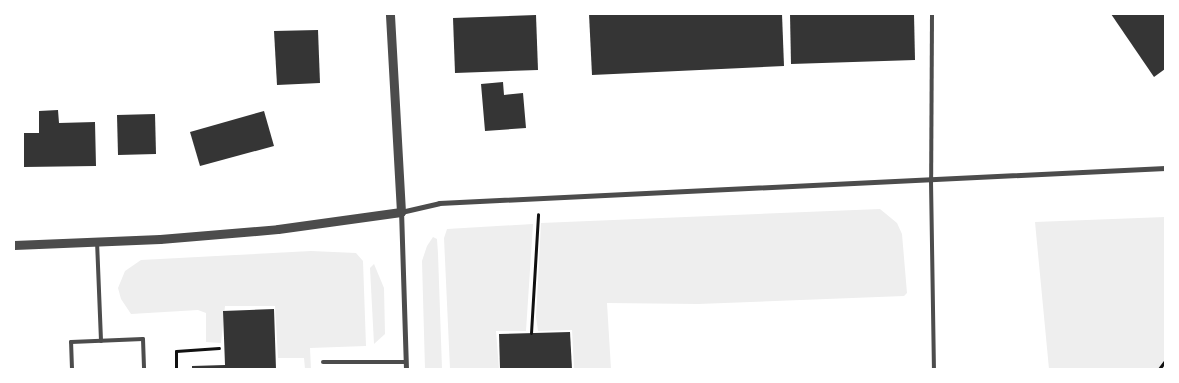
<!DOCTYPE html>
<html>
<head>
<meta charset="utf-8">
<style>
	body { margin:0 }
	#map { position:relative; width:1179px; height:383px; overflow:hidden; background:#fff; font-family:Raleway,sans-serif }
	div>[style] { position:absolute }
	.green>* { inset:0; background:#eee }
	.building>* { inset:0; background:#353535 }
	.path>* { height:3px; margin:-1.5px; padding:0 1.5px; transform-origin:1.5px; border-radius:1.5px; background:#111 }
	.service>* { height:4px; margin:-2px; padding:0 2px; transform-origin:2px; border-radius:2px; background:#4c4c4c }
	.minor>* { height:5px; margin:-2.5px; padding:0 2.5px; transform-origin:2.5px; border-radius:2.5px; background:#4c4c4c }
	.tertiary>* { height:9px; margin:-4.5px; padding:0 4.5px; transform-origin:4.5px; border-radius:4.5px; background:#4c4c4c }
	span { translate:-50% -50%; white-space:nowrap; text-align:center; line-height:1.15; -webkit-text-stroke:4px #fff; paint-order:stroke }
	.frame { position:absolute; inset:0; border:15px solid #fff; pointer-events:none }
</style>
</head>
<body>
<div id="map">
	<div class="green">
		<div style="clip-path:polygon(880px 209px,897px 223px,902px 234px,907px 293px,904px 296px,698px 304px,607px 303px,611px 369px,574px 369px,572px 330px,538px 331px,536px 317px,541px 223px)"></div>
		<div style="clip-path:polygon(1165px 217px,1165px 369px,1049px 369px,1035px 222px)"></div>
		<div style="clip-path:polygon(533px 224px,526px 331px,496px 331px,499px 369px,450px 369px,444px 238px,447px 229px)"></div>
		<div style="clip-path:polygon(433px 237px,437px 239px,438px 254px,442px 369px,425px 369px,422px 261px,427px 246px)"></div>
		<div style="clip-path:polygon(311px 251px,356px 253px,363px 261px,366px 346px,310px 348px,311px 369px,305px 369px,304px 358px,278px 358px,275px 306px,225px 306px,221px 343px,206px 342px,206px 313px,198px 310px,131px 314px,121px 299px,118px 288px,125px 271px,141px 260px)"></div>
		<div style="clip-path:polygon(374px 264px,384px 288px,385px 334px,374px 344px,370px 268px)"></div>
	</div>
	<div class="building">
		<div style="clip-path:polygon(589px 14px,782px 14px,784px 66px,592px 75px)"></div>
		<div style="clip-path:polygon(790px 14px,914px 14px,915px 60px,791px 64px)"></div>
		<div style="clip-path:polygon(1111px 14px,1165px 14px,1165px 69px,1154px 77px)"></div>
		<div style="clip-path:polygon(536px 15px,538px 70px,455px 73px,453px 18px)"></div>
		<div style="clip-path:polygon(318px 30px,320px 83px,277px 85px,274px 31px)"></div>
		<div style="clip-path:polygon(503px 82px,504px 95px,523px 93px,526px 128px,485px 131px,481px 84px)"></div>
		<div style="clip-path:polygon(58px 110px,59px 123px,95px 122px,96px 166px,24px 167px,24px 133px,39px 133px,39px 111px)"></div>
		<div style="clip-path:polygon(264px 111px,274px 146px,200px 166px,190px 132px)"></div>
		<div style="clip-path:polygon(155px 114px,156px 154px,118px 155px,117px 115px)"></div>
		<div style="clip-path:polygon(274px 309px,276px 369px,192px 369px,192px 366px,225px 365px,223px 311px)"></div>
		<div style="clip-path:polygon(570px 332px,572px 369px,500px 369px,499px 334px)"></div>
	</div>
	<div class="path">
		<div style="left:531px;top:333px;width:119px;rotate:-86.6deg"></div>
		<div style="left:176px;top:369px;width:18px;rotate:-90deg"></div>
		<div style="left:176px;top:351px;width:43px;rotate:-4deg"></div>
		<div style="left:1159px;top:369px;width:10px;rotate:-53deg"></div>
	</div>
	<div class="service">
		<div style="left:932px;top:14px;width:167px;rotate:90.3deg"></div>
		<div style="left:931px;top:181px;width:188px;rotate:89.1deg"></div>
		<div style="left:97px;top:241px;width:100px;rotate:87.7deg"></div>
		<div style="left:323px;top:362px;width:83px"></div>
		<div style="left:72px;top:369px;width:27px;rotate:-92deg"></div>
		<div style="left:71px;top:342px;width:72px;rotate:-2.4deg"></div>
		<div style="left:143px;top:339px;width:30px;rotate:88deg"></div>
	</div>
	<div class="minor">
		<div style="left:406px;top:369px;width:157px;rotate:-91.8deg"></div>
		<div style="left:401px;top:212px;width:39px;rotate:-13deg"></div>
		<div style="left:439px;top:203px;width:727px;rotate:-2.76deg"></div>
	</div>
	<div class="tertiary">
		<div style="left:14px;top:245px;width:146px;rotate:-2.4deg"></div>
		<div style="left:160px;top:239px;width:118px;rotate:-4.8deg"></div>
		<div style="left:278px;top:229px;width:124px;rotate:-7.9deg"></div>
		<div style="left:401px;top:212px;width:198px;rotate:-93.2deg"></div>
	</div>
	<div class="frame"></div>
</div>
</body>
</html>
